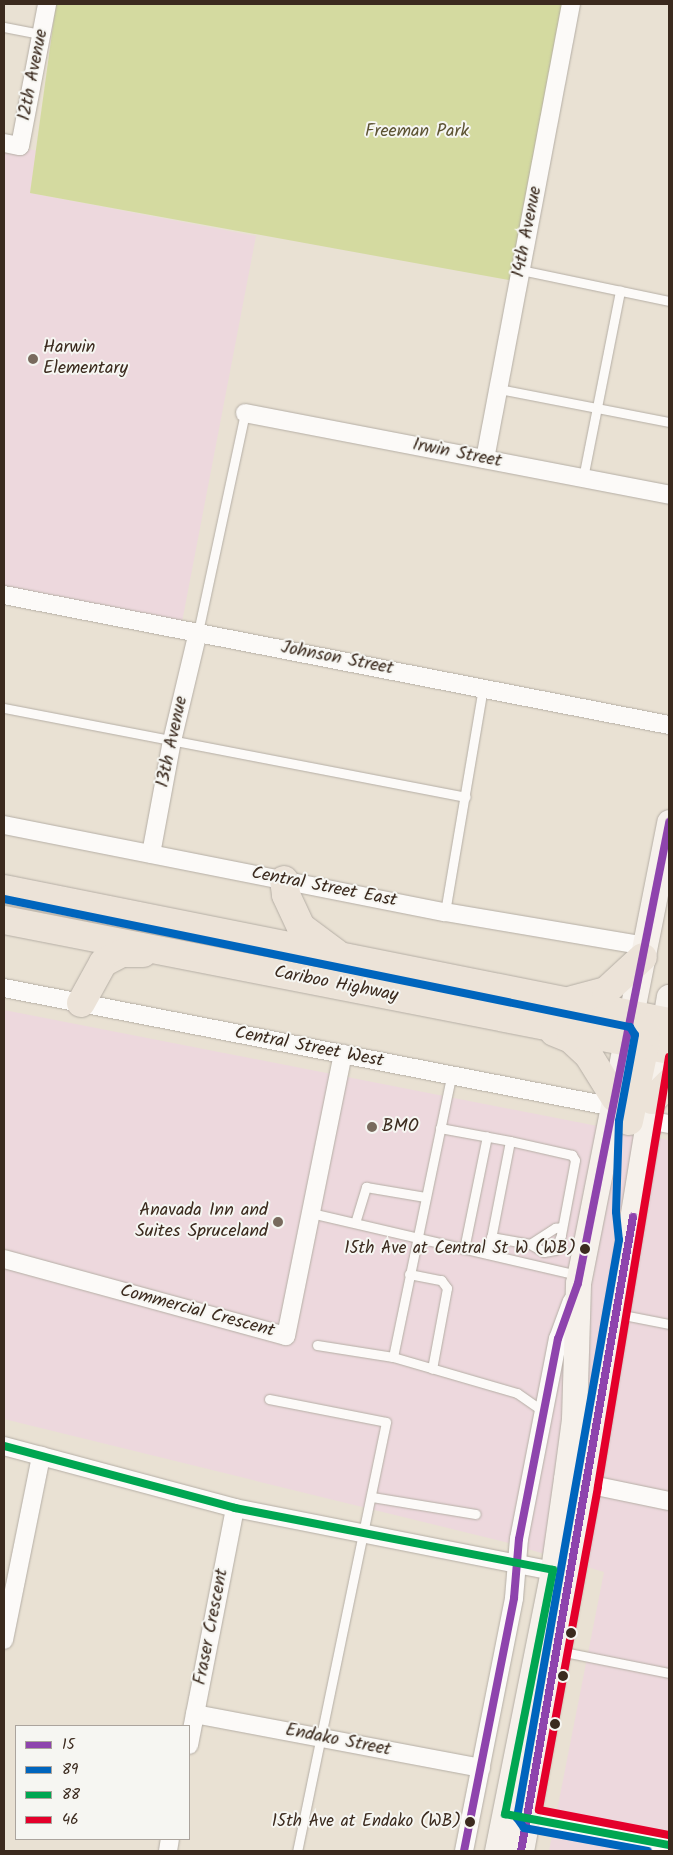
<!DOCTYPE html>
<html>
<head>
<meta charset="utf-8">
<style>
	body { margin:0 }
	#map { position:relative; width:673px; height:1855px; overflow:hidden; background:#e9e1d3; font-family:Kalam,sans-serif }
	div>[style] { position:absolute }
	.built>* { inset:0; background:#edd8dd }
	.green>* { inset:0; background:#d4daa0 }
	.roads { filter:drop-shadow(0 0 1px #b5aea5) drop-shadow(0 0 1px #b5aea5) }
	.service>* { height:9px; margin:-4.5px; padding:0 4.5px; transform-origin:4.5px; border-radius:4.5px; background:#fcfaf8 }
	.minor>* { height:18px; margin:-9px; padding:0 9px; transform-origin:9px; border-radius:9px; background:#fcfaf8 }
	.secondary>* { height:25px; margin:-12.5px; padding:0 12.5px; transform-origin:12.5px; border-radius:12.5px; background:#f6f1eb }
	.trunk>* { height:28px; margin:-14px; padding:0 14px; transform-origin:14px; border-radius:14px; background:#ece3d8 }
	.bus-1>* { height:8px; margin:-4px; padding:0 4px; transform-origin:4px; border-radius:4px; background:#8e44ad }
	.bus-2>* { height:8px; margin:-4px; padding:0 4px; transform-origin:4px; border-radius:4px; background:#0065bd }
	.bus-3>* { height:8px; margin:-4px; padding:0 4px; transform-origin:4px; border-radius:4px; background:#00a651 }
	.bus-4>* { height:8px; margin:-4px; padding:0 4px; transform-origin:4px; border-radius:4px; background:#e4002b }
	.dots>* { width:14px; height:14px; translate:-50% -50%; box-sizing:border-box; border:2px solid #f6f6f2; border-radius:50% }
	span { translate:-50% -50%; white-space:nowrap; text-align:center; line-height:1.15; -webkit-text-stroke:4px #f6f6f2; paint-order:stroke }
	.bus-label { font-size:17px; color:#3b2a1e }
	.right { translate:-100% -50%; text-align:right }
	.street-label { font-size:18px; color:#3b2a1e }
	.park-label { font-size:18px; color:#5d5434 }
	.poi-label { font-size:18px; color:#3b2a1e }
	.left { translate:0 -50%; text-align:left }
	.frame { position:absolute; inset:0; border:5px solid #3b2a1e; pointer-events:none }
	.legend { position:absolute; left:15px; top:1725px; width:175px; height:115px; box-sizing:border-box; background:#f6f6f2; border:1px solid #aba49d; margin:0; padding:6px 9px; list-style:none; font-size:15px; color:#3b2a1e }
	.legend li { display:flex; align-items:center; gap:10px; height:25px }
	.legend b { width:25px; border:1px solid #aba49d }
</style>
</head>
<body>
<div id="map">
	<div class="built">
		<div style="clip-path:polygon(4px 144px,38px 151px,30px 193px,256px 236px,182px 622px,4px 588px)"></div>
		<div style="clip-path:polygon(4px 1010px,669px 1140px,669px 1851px,549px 1851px,604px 1572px,505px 1542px,4px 1419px)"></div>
	</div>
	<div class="green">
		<div style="clip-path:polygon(56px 4px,571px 4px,519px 282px,30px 193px)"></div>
	</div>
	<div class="roads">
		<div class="service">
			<div style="left:4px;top:27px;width:38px;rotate:11deg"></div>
			<div style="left:521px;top:270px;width:151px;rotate:11.8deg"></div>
			<div style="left:499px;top:389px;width:173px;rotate:11deg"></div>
			<div style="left:583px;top:478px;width:191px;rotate:-78.8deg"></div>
			<div style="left:198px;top:632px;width:224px;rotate:-77.9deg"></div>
			<div style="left:4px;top:708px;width:470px;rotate:10.9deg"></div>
			<div style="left:445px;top:912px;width:227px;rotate:-80.4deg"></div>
			<div style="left:440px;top:1128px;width:71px;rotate:10.5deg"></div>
			<div style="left:510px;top:1141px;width:115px;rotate:101deg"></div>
			<div style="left:311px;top:1213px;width:273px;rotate:13.1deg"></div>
			<div style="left:355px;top:1223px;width:38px;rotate:-73deg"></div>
			<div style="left:366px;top:1187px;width:60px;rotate:9.6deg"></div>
			<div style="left:491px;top:1237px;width:40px;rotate:10deg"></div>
			<div style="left:530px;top:1244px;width:16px;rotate:30deg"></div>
			<div style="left:544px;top:1252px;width:11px;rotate:-10deg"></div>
			<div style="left:555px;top:1250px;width:16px;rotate:-68deg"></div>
			<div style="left:561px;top:1235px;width:76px;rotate:-79.4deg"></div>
			<div style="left:575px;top:1160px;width:6px;rotate:-121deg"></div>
			<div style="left:572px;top:1155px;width:64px;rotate:-167.3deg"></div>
			<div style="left:530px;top:1244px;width:30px;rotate:-33deg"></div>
			<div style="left:555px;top:1228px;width:7px;rotate:-8deg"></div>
			<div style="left:464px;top:1249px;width:115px;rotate:-78.5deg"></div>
			<div style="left:409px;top:1274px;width:33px;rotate:11deg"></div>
			<div style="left:441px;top:1280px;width:10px;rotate:53deg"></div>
			<div style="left:447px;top:1288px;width:82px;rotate:100.5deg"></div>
			<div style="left:618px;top:1314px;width:52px;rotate:11.1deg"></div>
			<div style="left:317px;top:1345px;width:77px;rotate:9deg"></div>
			<div style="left:393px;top:1357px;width:129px;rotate:16.2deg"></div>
			<div style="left:517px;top:1393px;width:33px;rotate:35deg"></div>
			<div style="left:393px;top:1357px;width:287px;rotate:-78.3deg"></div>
			<div style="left:269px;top:1399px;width:119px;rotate:11.1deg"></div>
			<div style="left:386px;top:1422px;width:438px;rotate:101.7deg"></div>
			<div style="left:372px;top:1497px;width:105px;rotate:9.3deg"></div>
			<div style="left:559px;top:1651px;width:112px;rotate:11.3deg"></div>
		</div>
		<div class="minor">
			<div style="left:4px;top:143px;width:16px;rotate:11deg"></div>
			<div style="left:20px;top:146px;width:145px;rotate:-79.2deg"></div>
			<div style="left:245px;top:413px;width:432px;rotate:10.9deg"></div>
			<div style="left:485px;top:459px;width:463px;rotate:-79.3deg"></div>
			<div style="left:4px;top:595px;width:678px;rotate:11.06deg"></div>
			<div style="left:4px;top:825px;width:449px;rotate:11.2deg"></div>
			<div style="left:445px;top:912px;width:203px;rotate:9.6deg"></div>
			<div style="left:151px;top:854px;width:115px;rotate:-79.5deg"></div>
			<div style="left:172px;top:741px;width:112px;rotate:-76.6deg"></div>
			<div style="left:4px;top:988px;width:621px;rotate:11.04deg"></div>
			<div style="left:648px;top:1120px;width:21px;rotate:11deg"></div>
			<div style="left:4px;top:1259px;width:292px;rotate:15.3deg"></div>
			<div style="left:286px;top:1336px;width:288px;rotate:-78.6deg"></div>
			<div style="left:4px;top:1446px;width:239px;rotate:15deg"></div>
			<div style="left:235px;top:1508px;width:335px;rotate:11.2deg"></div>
			<div style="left:577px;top:1482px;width:94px;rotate:11.7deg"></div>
			<div style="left:4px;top:1640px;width:188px;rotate:-78.6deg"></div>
			<div style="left:195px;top:1714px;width:291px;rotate:10.7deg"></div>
			<div style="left:189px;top:1745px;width:241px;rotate:-79deg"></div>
			<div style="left:518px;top:1816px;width:154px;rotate:10.9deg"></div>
			<div style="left:168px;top:1851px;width:12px;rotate:-81deg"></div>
			<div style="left:464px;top:1851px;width:258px;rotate:-78.8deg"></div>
			<div style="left:514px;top:1598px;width:59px;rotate:-85.2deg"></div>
			<div style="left:519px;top:1539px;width:204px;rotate:-79deg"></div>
			<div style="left:558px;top:1339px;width:40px;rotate:-69.8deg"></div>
		</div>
		<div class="secondary">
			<div style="left:497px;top:1851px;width:287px;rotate:-78.7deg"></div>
			<div style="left:553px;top:1570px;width:92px;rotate:-81.9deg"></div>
			<div style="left:566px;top:1479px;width:61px;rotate:-82.4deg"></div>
			<div style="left:574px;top:1419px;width:136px;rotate:-88.3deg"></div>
			<div style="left:578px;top:1283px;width:470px;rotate:-78.8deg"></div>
			<div style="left:521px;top:1851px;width:372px;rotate:-79.6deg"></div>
			<div style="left:588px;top:1485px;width:495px;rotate:-80.6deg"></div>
		</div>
		<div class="trunk">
			<div style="left:284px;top:880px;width:15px;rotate:82deg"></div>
			<div style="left:286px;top:895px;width:35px;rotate:65deg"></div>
			<div style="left:301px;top:927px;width:44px;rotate:36.6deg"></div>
			<div style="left:4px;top:889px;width:678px;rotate:11.31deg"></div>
			<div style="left:4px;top:920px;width:678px;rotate:11.06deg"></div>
			<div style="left:572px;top:1000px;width:35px;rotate:-15deg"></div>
			<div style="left:606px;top:991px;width:50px;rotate:-42.6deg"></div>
			<div style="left:81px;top:1003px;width:46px;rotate:-61.2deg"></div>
			<div style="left:103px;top:963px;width:21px;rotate:-28deg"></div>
			<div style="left:122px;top:953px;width:21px"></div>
			<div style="left:554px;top:1032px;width:18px;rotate:22deg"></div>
			<div style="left:571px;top:1039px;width:25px;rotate:43deg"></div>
			<div style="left:589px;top:1056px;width:49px;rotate:58.2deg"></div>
			<div style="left:652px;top:1100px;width:24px;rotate:-45deg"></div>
			<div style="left:629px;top:1121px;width:78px;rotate:-78.1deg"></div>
			<div style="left:645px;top:1045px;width:12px;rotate:-85deg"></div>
			<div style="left:646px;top:1033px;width:7px;rotate:-117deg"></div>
		</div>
	</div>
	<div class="bus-1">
		<div style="left:464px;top:1851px;width:258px;rotate:-78.8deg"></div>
		<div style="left:514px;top:1598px;width:59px;rotate:-85.2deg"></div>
		<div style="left:519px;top:1539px;width:204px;rotate:-79deg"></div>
		<div style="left:558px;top:1339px;width:59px;rotate:-70.3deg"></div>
		<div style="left:578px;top:1283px;width:470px;rotate:-78.8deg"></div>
		<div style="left:521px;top:1851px;width:644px;rotate:-79.98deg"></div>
	</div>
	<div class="bus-2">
		<div style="left:4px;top:899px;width:639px;rotate:11.56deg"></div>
		<div style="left:630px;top:1027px;width:9px;rotate:58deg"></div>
		<div style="left:635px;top:1035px;width:87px;rotate:100.5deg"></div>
		<div style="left:619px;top:1121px;width:91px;rotate:91.9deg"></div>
		<div style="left:616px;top:1212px;width:28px;rotate:84deg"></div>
		<div style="left:619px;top:1240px;width:587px;rotate:100.01deg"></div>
		<div style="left:517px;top:1818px;width:12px;rotate:55deg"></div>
		<div style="left:524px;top:1828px;width:126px;rotate:10.5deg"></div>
	</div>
	<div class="bus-3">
		<div style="left:4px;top:1446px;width:239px;rotate:15deg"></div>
		<div style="left:235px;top:1508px;width:324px;rotate:11deg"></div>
		<div style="left:553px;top:1570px;width:249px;rotate:101.1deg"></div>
		<div style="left:505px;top:1814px;width:167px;rotate:10.7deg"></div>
	</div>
	<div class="bus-4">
		<div style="left:669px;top:1057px;width:436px;rotate:99.4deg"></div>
		<div style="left:598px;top:1487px;width:328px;rotate:100.4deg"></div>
		<div style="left:539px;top:1810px;width:132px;rotate:10.9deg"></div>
	</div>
	<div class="dots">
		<div style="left:33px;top:359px;background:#786a5d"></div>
		<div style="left:372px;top:1127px;background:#786a5d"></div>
		<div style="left:278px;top:1222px;background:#786a5d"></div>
		<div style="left:585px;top:1249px;background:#3b2a1e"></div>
		<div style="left:571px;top:1633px;background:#3b2a1e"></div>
		<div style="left:563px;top:1676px;background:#3b2a1e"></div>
		<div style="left:555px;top:1724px;background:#3b2a1e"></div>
		<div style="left:470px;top:1822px;background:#3b2a1e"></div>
	</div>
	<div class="bus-label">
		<span class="right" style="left:576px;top:1249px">15th Ave at Central St W (WB)</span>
		<span class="right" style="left:461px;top:1822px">15th Ave at Endako (WB)</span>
	</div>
	<div class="street-label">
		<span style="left:34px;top:75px;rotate:-79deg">12th Avenue</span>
		<span style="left:528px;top:232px;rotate:-79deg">14th Avenue</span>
		<span style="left:457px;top:454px;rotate:11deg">Irwin Street</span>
		<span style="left:337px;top:659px;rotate:11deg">Johnson Street</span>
		<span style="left:173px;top:742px;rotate:-78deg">13th Avenue</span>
		<span style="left:324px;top:888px;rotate:11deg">Central Street East</span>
		<span style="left:336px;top:985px;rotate:11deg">Cariboo Highway</span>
		<span style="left:309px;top:1048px;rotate:11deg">Central Street West</span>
		<span style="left:197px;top:1312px;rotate:15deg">Commercial Crescent</span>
		<span style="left:212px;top:1627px;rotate:-79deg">Fraser Crescent</span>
		<span style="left:338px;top:1741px;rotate:11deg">Endako Street</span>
	</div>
	<div class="park-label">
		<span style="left:417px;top:132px">Freeman Park</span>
	</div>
	<div class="poi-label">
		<span class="left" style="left:43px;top:359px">Harwin<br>Elementary</span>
		<span class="left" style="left:382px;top:1127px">BMO</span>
		<span class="right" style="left:268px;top:1222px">Anavada Inn and<br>Suites Spruceland</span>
	</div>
	<div class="frame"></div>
	<ul class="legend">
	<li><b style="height:6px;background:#8e44ad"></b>15</li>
	<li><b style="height:6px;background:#0065bd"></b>89</li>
	<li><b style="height:6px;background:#00a651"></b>88</li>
	<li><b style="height:6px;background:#e4002b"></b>46</li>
	</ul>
</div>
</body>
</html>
